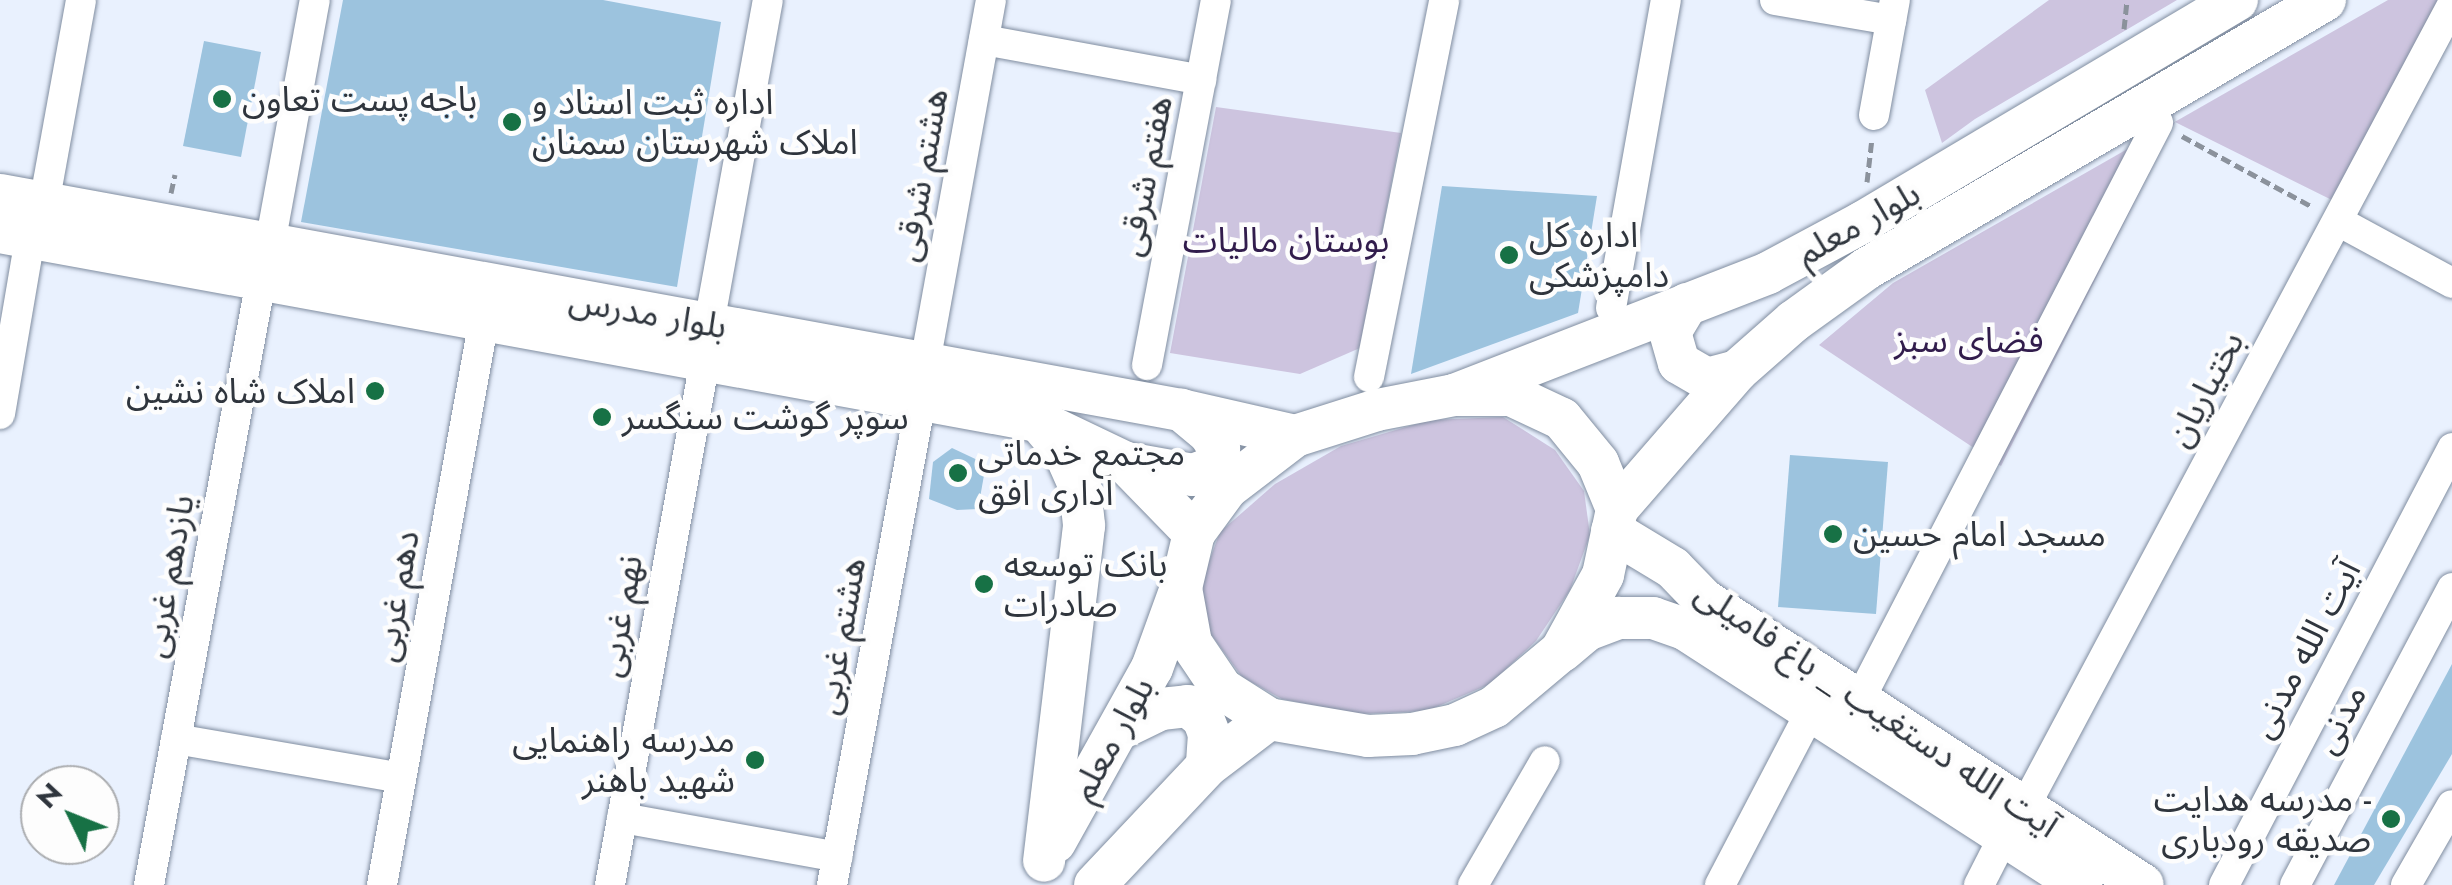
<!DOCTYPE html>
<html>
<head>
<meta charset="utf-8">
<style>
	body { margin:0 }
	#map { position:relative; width:2452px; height:885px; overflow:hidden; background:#e9f1fe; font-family:Jost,"Noto Sans Arabic",sans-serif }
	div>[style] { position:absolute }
	.green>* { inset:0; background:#cdc4df }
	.building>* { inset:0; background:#9cc3de }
	.path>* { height:5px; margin-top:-2.5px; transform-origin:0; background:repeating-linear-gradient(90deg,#8b929c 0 10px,transparent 0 15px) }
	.roads { filter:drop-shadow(0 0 2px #808da0) drop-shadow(0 0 2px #808da0) }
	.street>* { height:30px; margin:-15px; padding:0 15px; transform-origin:15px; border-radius:15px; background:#fff }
	.secondary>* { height:42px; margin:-21px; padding:0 21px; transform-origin:21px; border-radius:21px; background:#fff }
	.dots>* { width:28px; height:28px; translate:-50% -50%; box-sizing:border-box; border:5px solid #fdfdfd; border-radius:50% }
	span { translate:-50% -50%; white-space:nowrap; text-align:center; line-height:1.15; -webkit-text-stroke:9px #fdfdfd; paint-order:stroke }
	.poi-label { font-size:35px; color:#2f353d }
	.left { translate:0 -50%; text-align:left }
	.right { translate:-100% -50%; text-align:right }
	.street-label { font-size:35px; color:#2f353d }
	.park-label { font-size:35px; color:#311c4c }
	.north { position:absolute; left:20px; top:765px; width:100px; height:100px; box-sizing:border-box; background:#fdfdfd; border:2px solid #abadb0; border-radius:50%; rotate:313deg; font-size:28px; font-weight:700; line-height:40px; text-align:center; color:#2f353d }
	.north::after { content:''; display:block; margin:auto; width:35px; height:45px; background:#177145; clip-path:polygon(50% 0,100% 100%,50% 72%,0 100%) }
</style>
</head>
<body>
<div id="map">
	<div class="green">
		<div style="clip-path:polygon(2049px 0,2177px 0,1975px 119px,1942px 143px,1925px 90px)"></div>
		<div style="clip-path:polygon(2388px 0,2452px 0,2354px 211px,2175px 122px,2001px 466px,1819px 345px,1893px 283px)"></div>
		<div style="clip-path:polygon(1216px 107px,1401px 133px,1360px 348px,1300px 374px,1170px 353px)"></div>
		<div style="clip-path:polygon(1503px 417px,1555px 450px,1584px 491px,1590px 535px,1570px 590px,1536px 641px,1490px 684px,1427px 711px,1356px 714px,1282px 699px,1242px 677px,1210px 633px,1198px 591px,1220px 532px,1275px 484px,1341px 446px,1430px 420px)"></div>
	</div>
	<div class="building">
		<div style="clip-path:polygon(343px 0,603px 0,721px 22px,677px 287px,301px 222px)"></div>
		<div style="clip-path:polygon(204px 41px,261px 52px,241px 157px,183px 146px)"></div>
		<div style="clip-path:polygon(1442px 186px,1597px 196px,1578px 313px,1411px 374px)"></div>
		<div style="clip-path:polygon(952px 448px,986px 464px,978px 509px,957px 510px,929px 499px,933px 462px)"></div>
		<div style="clip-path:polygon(1790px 455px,1888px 462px,1876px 614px,1778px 607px)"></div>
		<div style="clip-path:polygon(2452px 664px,2452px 754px,2374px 885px,2334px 885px)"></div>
	</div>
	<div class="path">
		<div style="left:2124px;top:29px;width:29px;rotate:-84deg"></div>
		<div style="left:2182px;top:136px;width:149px;rotate:28.5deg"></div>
		<div style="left:1867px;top:182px;width:44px;rotate:-83.5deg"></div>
		<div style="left:171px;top:193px;width:19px;rotate:-78deg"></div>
	</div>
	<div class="roads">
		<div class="street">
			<div style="left:1775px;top:0;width:118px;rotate:9.8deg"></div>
			<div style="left:984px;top:40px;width:221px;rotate:10.4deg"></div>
			<div style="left:1874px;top:115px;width:117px;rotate:-79.7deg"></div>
			<div style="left:44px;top:204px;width:207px;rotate:-79.7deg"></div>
			<div style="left:2338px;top:221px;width:130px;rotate:28.5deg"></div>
			<div style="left:270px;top:244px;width:248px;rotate:-79.6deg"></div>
			<div style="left:1611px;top:308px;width:313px;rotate:-79.9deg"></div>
			<div style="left:709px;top:324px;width:329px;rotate:-79.7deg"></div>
			<div style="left:925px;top:363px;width:369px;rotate:-79.7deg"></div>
			<div style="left:1147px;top:365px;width:371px;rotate:-79.3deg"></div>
			<div style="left:1369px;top:377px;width:384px;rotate:-78.7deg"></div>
			<div style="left:0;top:414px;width:179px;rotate:-80.3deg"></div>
			<div style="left:1859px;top:701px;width:651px;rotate:-62.65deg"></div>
			<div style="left:176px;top:739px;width:228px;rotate:9.8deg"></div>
			<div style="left:2024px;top:808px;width:910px;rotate:-61.94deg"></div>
			<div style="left:622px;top:818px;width:219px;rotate:10.2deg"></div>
			<div style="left:149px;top:885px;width:615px;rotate:-79.51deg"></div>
			<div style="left:382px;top:885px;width:574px;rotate:-79.77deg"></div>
			<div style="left:610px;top:885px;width:534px;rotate:-79.74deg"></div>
			<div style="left:832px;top:885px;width:493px;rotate:-79.6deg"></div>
			<div style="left:1473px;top:885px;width:143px;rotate:-59.9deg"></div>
			<div style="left:1720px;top:885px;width:196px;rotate:-62.4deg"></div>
			<div style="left:1979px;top:885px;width:55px;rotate:-63deg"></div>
			<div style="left:2224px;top:885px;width:493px;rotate:-62.4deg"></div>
			<div style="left:2295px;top:885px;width:336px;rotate:-62.1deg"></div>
			<div style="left:2406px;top:885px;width:92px;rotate:-60.1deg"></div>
		</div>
		<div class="secondary">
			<div style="left:0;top:195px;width:1200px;rotate:10.32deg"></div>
			<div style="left:1181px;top:410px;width:117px;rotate:12.8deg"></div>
			<div style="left:0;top:232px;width:1055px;rotate:10.32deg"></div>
			<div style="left:1038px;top:421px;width:98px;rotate:25.5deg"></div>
			<div style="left:1126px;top:463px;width:98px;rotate:45.8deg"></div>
			<div style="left:1687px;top:304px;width:33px;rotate:121deg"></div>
			<div style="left:1670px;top:332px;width:32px;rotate:74deg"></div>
			<div style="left:1679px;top:363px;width:32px;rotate:30deg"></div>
			<div style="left:1707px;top:379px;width:31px;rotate:-15deg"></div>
			<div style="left:1454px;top:395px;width:57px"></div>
			<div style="left:1511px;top:395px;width:56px;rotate:25.2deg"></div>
			<div style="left:1562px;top:419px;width:57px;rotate:50.7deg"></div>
			<div style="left:1598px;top:463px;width:50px;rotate:67.6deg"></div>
			<div style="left:1617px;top:509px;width:67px;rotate:102deg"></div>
			<div style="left:1603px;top:575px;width:87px;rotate:118.9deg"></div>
			<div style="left:1561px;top:651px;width:87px;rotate:140.1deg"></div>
			<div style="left:1494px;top:707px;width:43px;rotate:155.2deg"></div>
			<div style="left:1455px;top:725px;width:44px;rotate:168.2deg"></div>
			<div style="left:1412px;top:734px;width:44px;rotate:177.4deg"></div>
			<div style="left:1368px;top:736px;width:100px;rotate:-170.3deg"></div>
			<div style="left:1269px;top:719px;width:56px;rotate:-147.4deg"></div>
			<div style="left:1222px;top:689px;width:55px;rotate:-124deg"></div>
			<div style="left:1191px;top:643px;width:56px;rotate:-100.3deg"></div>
			<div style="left:1181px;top:588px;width:57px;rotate:-76.7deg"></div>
			<div style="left:1194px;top:533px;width:56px;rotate:-53.7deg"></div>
			<div style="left:1227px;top:488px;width:86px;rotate:-37.4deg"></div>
			<div style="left:1295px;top:436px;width:86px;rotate:-17.6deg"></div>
			<div style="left:1377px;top:410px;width:78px;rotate:-11deg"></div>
			<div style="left:1454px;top:395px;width:337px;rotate:-21.2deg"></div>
			<div style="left:1768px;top:273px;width:108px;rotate:-28.2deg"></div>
			<div style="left:1863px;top:222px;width:435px;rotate:-30.7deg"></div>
			<div style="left:1042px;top:425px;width:34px;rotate:50deg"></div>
			<div style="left:1064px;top:451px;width:39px;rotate:66deg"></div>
			<div style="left:1080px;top:487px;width:39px;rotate:84deg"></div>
			<div style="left:1084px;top:526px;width:337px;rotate:96.8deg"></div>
			<div style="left:1126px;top:463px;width:68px;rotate:10.2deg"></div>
			<div style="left:1193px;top:475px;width:22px;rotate:-21deg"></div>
			<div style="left:1214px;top:467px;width:19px;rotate:-74deg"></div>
			<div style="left:1219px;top:449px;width:17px;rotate:-121deg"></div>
			<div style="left:1210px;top:434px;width:38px;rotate:-140deg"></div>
			<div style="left:1617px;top:509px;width:183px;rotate:-49deg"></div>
			<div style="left:1737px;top:371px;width:76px;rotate:-41.3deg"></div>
			<div style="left:1794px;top:321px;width:89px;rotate:-35.8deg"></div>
			<div style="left:1866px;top:269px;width:532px;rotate:-30.37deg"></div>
			<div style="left:1612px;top:531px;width:71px;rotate:31.2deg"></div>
			<div style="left:1673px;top:568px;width:45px;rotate:45.9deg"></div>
			<div style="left:1704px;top:600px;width:523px;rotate:32.99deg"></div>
			<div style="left:1562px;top:651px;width:33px;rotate:-40deg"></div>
			<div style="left:1587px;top:630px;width:34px;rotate:-21deg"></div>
			<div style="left:1619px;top:618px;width:34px"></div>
			<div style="left:1653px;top:618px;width:34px;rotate:19deg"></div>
			<div style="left:1685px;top:629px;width:472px;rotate:32.9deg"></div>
			<div style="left:1118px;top:730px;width:48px;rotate:-26deg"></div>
			<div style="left:1161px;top:709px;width:27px;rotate:-6deg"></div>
			<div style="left:1188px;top:706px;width:19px;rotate:39deg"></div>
			<div style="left:1203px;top:718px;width:17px;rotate:69deg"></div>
			<div style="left:1209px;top:734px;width:32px;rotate:94deg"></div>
			<div style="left:1055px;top:842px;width:199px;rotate:-60.9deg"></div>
			<div style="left:1152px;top:668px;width:85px;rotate:-70.1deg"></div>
			<div style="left:1095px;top:885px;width:163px;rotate:-46.7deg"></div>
			<div style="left:1207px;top:766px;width:78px;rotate:-37.2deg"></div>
		</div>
	</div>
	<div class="dots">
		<div style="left:222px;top:99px;background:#177145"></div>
		<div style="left:512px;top:122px;background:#177145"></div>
		<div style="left:1509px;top:255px;background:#177145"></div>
		<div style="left:375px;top:391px;background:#177145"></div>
		<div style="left:602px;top:417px;background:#177145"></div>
		<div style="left:958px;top:473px;background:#177145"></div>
		<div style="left:1833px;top:534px;background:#177145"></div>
		<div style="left:984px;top:584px;background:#177145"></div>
		<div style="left:755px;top:760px;background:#177145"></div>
		<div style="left:2391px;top:819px;background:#177145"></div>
	</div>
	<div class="poi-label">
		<span class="left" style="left:242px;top:99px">باجه پست تعاون</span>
		<span class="left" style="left:532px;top:122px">اداره ثبت اسناد و<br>املاک شهرستان سمنان</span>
		<span class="left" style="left:1529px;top:255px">اداره کل<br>دامپزشکی</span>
		<span class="right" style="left:355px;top:391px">املاک شاه نشین</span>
		<span class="left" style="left:622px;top:417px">سوپر گوشت سنگسر</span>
		<span class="left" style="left:978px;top:473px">مجتمع خدماتی<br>اداری افق</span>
		<span class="left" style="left:1853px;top:534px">مسجد امام حسین</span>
		<span class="left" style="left:1004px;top:584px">بانک توسعه<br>صادرات</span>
		<span class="right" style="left:735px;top:760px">مدرسه راهنمایی<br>شهید باهنر</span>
		<span class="right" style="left:2371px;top:819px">مدرسه هدایت -<br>صدیقه رودباری</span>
	</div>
	<div class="street-label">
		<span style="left:921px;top:175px;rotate:-80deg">هشتم شرقی</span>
		<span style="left:1145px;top:176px;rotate:-79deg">هفتم شرقی</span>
		<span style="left:1858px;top:223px;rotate:-29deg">بلوار معلم</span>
		<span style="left:648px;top:313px;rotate:10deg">بلوار مدرس</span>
		<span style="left:2205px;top:389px;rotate:-62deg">بختیاریان</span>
		<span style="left:168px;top:576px;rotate:-80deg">یازدهم غربی</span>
		<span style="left:396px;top:596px;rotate:-80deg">دهم غربی</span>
		<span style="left:620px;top:616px;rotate:-80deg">نهم غربی</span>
		<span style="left:840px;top:636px;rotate:-80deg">هشتم غربی</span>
		<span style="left:2305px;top:649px;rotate:-62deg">آیت الله مدنی</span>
		<span style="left:1877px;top:709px;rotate:34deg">آیت الله دستغیب _ باغ فامیلی</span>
		<span style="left:2340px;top:719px;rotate:-62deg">مدنی</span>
		<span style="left:1112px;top:739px;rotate:-61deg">بلوار معلم</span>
	</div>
	<div class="park-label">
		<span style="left:1286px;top:240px">بوستان مالیات</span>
		<span style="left:1969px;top:340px">فضای سبز</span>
	</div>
	<div class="north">N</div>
</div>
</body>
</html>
